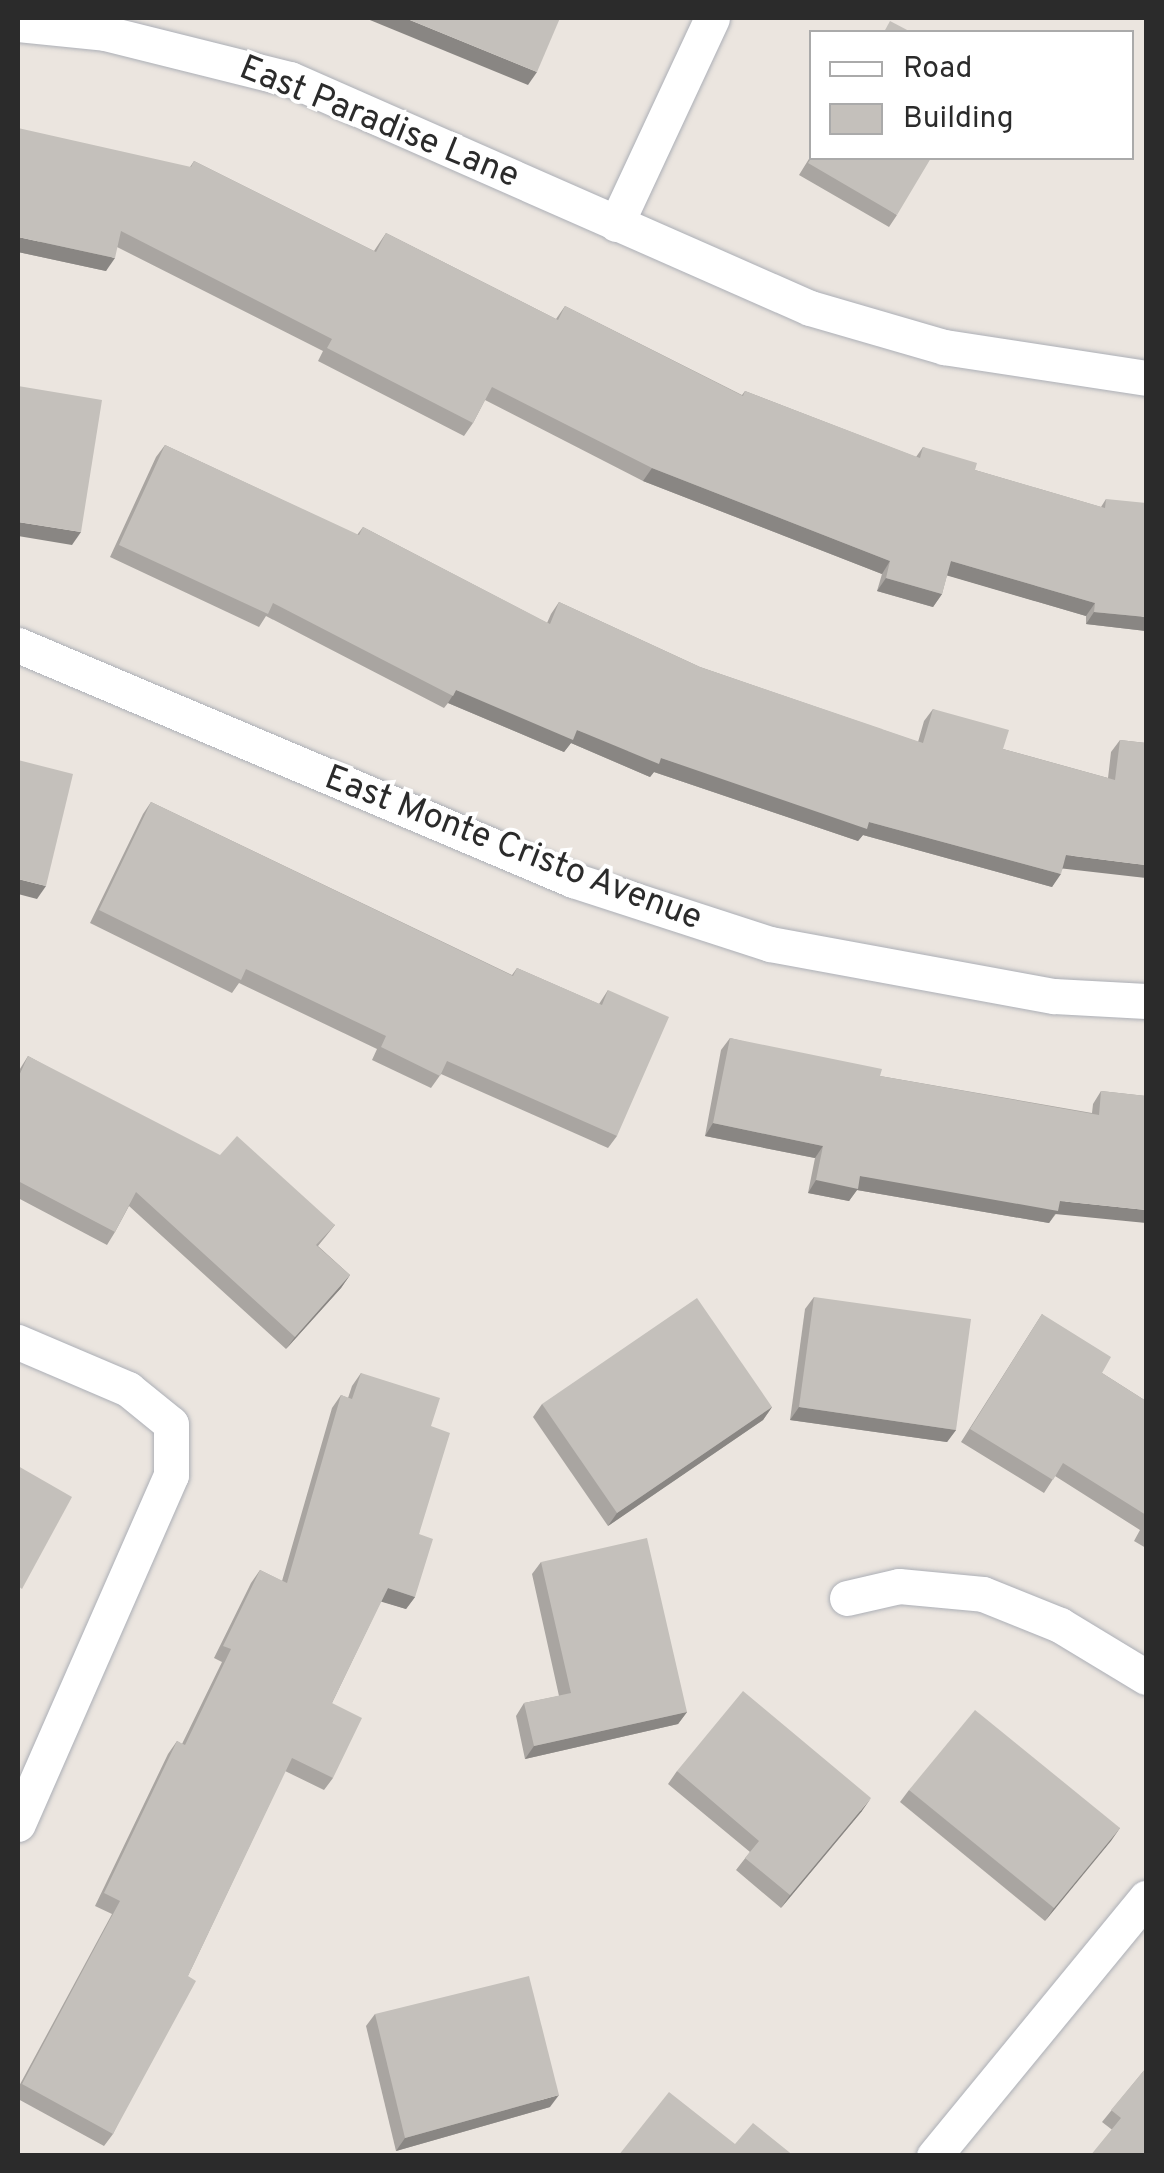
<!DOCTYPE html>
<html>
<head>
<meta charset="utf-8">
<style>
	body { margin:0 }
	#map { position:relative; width:1164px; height:2173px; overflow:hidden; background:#ebe5df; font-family:Overpass,sans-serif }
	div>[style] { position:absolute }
	.roads { filter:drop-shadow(0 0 2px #acafb6) drop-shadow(0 0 2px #acafb6) }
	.minor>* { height:35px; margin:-17.5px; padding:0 17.5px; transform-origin:17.5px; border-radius:17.5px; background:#fff }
	.wall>* { inset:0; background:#a9a5a1 }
	.shaded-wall>* { inset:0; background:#898683 }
	.building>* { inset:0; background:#c4c0bb }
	span { translate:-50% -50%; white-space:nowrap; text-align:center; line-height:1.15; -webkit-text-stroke:8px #fff; paint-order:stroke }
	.street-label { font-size:35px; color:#2b2b2b }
	.frame { position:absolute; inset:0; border:20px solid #2b2b2b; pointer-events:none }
	.legend { position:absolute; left:809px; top:30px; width:325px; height:130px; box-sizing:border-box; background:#fff; border:2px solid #aaa; margin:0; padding:12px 18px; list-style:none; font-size:30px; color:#2b2b2b }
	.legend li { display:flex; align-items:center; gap:20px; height:50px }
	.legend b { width:50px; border:2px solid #aaa }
</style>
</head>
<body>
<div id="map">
	<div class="roads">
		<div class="minor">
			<div style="left:18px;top:24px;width:87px;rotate:5.9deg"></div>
			<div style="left:105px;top:33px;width:191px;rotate:14deg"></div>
			<div style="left:290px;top:79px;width:568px;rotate:23.77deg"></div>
			<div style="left:810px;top:308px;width:140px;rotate:16.2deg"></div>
			<div style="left:944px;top:347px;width:204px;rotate:8.7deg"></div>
			<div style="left:616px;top:224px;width:227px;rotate:-65deg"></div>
			<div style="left:18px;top:645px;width:603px;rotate:22.95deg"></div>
			<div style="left:573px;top:880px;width:207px;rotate:18deg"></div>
			<div style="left:770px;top:944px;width:289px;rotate:10.4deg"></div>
			<div style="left:1054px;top:996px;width:92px;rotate:3.1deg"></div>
			<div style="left:18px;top:1342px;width:120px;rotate:23.1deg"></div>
			<div style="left:128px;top:1389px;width:55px;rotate:39.1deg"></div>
			<div style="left:171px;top:1424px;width:51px;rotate:90deg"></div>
			<div style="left:171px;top:1475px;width:381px;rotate:113.7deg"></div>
			<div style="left:847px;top:1598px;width:53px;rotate:-13deg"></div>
			<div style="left:899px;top:1586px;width:84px;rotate:5.4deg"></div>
			<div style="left:983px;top:1594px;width:83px;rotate:21.9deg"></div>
			<div style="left:1060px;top:1625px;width:100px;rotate:31.2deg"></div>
			<div style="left:934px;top:2156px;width:334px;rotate:-50.6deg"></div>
		</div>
	</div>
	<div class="wall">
		<div style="clip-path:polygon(812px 154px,812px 158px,897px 215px,889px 227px,799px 175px)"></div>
		<div style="clip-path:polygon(194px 161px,374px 251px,386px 233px,556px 319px,565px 306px,742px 395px,745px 391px,916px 457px,923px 447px,975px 470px,1101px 507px,1106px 499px,1146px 631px,1086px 624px,1086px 616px,947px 575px,942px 594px,933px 607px,877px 591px,882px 574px,643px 481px,485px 400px,473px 423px,464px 436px,318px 361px,323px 351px,117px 247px,106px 271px,18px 252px,190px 167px)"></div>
		<div style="clip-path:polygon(165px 445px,357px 535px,363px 527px,547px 623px,551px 614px,559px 602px,700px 667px,918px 742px,924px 721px,933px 709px,1003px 749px,1108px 778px,1111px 752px,1120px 740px,1146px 743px,1063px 868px,1052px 887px,863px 835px,858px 841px,654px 772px,650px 777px,571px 743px,564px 752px,448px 703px,444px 708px,266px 616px,259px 627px,110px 557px,156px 457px)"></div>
		<div style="clip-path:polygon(151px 802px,512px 975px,517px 968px,599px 1004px,608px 990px,617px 1136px,608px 1148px,441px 1074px,431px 1088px,372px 1060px,377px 1049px,239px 983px,232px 993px,90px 923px,143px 814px)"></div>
		<div style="clip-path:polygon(730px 1038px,880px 1076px,1092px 1113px,1093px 1104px,1101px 1091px,1146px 1096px,1049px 1223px,857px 1190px,849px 1201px,808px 1193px,815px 1158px,705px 1136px,721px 1050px)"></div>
		<div style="clip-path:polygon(28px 1056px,335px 1225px,318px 1246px,350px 1275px,341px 1288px,286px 1349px,129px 1206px,115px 1232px,107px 1245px,18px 1198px,18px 1072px)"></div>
		<div style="clip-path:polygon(814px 1297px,956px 1430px,947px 1442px,790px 1420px,805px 1309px)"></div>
		<div style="clip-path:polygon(1042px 1314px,1102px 1373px,1146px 1401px,1146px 1548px,1134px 1541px,1140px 1530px,1055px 1476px,1044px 1493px,961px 1442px)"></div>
		<div style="clip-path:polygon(361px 1373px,431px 1426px,419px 1534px,415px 1597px,406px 1609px,381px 1601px,332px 1703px,333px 1778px,324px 1790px,285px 1771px,113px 2134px,104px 2146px,18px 2099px,18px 2088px,112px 1914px,95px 1906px,168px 1754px,177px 1741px,182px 1744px,222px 1662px,214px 1658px,251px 1583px,260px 1570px,282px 1581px,332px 1408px,341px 1395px,348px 1398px,352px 1386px)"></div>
		<div style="clip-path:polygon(542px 1404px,772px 1407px,763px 1420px,608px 1526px,533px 1417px)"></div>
		<div style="clip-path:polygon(541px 1562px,687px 1712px,678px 1724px,525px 1759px,516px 1716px,524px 1703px,559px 1696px,532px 1574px)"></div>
		<div style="clip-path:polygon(677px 1771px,862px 1811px,781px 1908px,736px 1870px,750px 1852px,668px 1784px)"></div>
		<div style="clip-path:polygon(909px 1790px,1120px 1828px,1045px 1921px,900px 1802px)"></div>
		<div style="clip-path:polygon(375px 2014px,550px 2107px,396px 2151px,366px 2026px)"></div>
		<div style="clip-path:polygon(1146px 2068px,1146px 2156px,1102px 2122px)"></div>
	</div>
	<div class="shaded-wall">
		<div style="clip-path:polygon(365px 18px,405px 18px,537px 72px,528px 85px)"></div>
		<div style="clip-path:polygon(18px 237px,115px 258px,106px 271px,18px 252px)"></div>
		<div style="clip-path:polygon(652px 468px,890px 561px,882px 574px,643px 481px)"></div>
		<div style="clip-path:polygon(18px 522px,81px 532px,72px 545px,18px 536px)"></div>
		<div style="clip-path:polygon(951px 561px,1095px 603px,1086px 616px,942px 574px)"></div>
		<div style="clip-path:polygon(886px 578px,942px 594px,933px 607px,877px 591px)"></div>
		<div style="clip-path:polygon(1094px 612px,1146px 617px,1146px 631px,1086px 624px)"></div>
		<div style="clip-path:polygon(456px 690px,661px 758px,869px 822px,1061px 874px,1052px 887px,863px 835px,858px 841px,654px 772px,650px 777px,571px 743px,564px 752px,448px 703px)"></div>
		<div style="clip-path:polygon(1066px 855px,1146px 865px,1146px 878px,1058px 868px)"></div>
		<div style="clip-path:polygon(18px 879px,46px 886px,37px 899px,18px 894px)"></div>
		<div style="clip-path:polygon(713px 1123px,823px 1146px,815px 1158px,705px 1136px)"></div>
		<div style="clip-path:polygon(860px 1176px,1060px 1201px,1146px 1210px,1146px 1223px,1055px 1214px,1049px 1223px,857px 1190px,849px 1201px,808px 1193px,816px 1180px)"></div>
		<div style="clip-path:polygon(350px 1275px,341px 1288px,286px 1349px,295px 1337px)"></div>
		<div style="clip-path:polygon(772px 1407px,763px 1420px,608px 1526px,617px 1513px)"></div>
		<div style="clip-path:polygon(799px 1407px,956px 1430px,947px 1442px,790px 1420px)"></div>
		<div style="clip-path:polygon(388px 1588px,415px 1597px,406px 1609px,379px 1601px)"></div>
		<div style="clip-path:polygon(687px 1712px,678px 1724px,525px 1759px,534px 1746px)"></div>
		<div style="clip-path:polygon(871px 1798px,862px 1811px,781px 1908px,790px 1895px)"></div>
		<div style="clip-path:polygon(1120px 1828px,1111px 1841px,1045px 1921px,1054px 1908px)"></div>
		<div style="clip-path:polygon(559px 2095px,550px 2107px,396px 2151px,405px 2138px)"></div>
	</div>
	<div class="building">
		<div style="clip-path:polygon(405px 18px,560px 18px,537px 72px)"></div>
		<div style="clip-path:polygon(890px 21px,911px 32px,884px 32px)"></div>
		<div style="clip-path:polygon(18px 128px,191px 167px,194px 161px,376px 252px,386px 233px,558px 320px,565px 306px,743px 396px,745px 391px,920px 458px,923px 447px,977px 463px,975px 470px,1105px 508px,1106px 499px,1146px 503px,1146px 617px,1094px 612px,1095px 603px,951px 561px,942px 594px,886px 578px,890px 561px,652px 468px,492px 387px,473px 423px,327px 348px,332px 339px,121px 231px,115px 258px,18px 237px)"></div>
		<div style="clip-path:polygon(812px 157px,812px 158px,931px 158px,897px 215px,808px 163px)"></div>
		<div style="clip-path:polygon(18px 386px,102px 400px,81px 532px,18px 522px)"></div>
		<div style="clip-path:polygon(165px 445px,359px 535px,363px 527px,550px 624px,559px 602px,700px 667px,923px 743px,933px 709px,1009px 730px,1003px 749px,1115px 780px,1120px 740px,1146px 743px,1146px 865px,1066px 855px,1061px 874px,869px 822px,867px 829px,661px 758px,659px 764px,577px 730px,573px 740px,456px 690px,453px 696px,273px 603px,268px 614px,119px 545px)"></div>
		<div style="clip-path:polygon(18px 760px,73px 774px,46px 886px,18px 879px)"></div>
		<div style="clip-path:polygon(151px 802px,513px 976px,517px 968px,602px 1005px,608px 990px,669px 1017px,617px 1136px,447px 1061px,440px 1076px,381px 1047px,386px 1036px,246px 969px,241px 980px,99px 910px)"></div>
		<div style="clip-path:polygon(730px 1038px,882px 1069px,880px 1076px,1099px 1115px,1101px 1091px,1146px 1096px,1146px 1210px,1060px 1201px,1058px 1211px,860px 1176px,858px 1189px,816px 1180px,823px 1146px,713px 1123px)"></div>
		<div style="clip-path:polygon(28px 1056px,220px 1155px,237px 1136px,335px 1225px,316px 1245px,350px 1275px,295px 1337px,136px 1192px,115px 1232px,18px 1181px,18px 1078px)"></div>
		<div style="clip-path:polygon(814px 1297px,971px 1319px,956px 1430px,799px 1407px)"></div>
		<div style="clip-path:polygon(697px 1298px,772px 1407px,617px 1513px,542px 1404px)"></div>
		<div style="clip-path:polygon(1042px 1314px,1111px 1357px,1102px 1373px,1146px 1401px,1146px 1515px,1063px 1463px,1053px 1480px,970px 1429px)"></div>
		<div style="clip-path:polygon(361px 1373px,440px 1398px,431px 1426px,450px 1433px,419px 1534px,433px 1539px,415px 1597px,388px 1588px,332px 1703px,362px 1718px,333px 1778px,292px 1758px,188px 1976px,196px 1981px,113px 2134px,22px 2084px,120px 1901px,104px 1893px,177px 1741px,185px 1745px,231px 1649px,223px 1646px,260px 1570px,287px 1583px,341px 1395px,352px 1399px)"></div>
		<div style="clip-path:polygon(18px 1466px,72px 1497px,22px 1589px,18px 1586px)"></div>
		<div style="clip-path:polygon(647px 1538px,687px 1712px,534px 1746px,524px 1703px,571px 1693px,541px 1562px)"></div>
		<div style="clip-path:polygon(743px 1691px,871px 1798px,790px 1895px,745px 1858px,759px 1841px,677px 1771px)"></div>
		<div style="clip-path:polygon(975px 1710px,1120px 1828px,1054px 1908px,909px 1790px)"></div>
		<div style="clip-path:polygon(529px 1976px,559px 2095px,405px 2138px,375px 2014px)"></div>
		<div style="clip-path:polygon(1146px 2068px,1146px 2156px,1090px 2156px,1121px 2118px,1111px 2110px)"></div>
		<div style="clip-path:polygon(669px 2092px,735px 2144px,753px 2123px,794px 2156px,618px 2156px)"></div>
	</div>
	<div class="street-label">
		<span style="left:379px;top:123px;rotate:22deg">East Paradise Lane</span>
		<span style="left:513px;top:849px;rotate:21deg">East Monte Cristo Avenue</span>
	</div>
	<div class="frame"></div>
	<ul class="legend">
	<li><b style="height:12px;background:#fff"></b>Road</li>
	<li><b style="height:28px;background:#c4c0bb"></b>Building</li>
	</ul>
</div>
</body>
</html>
